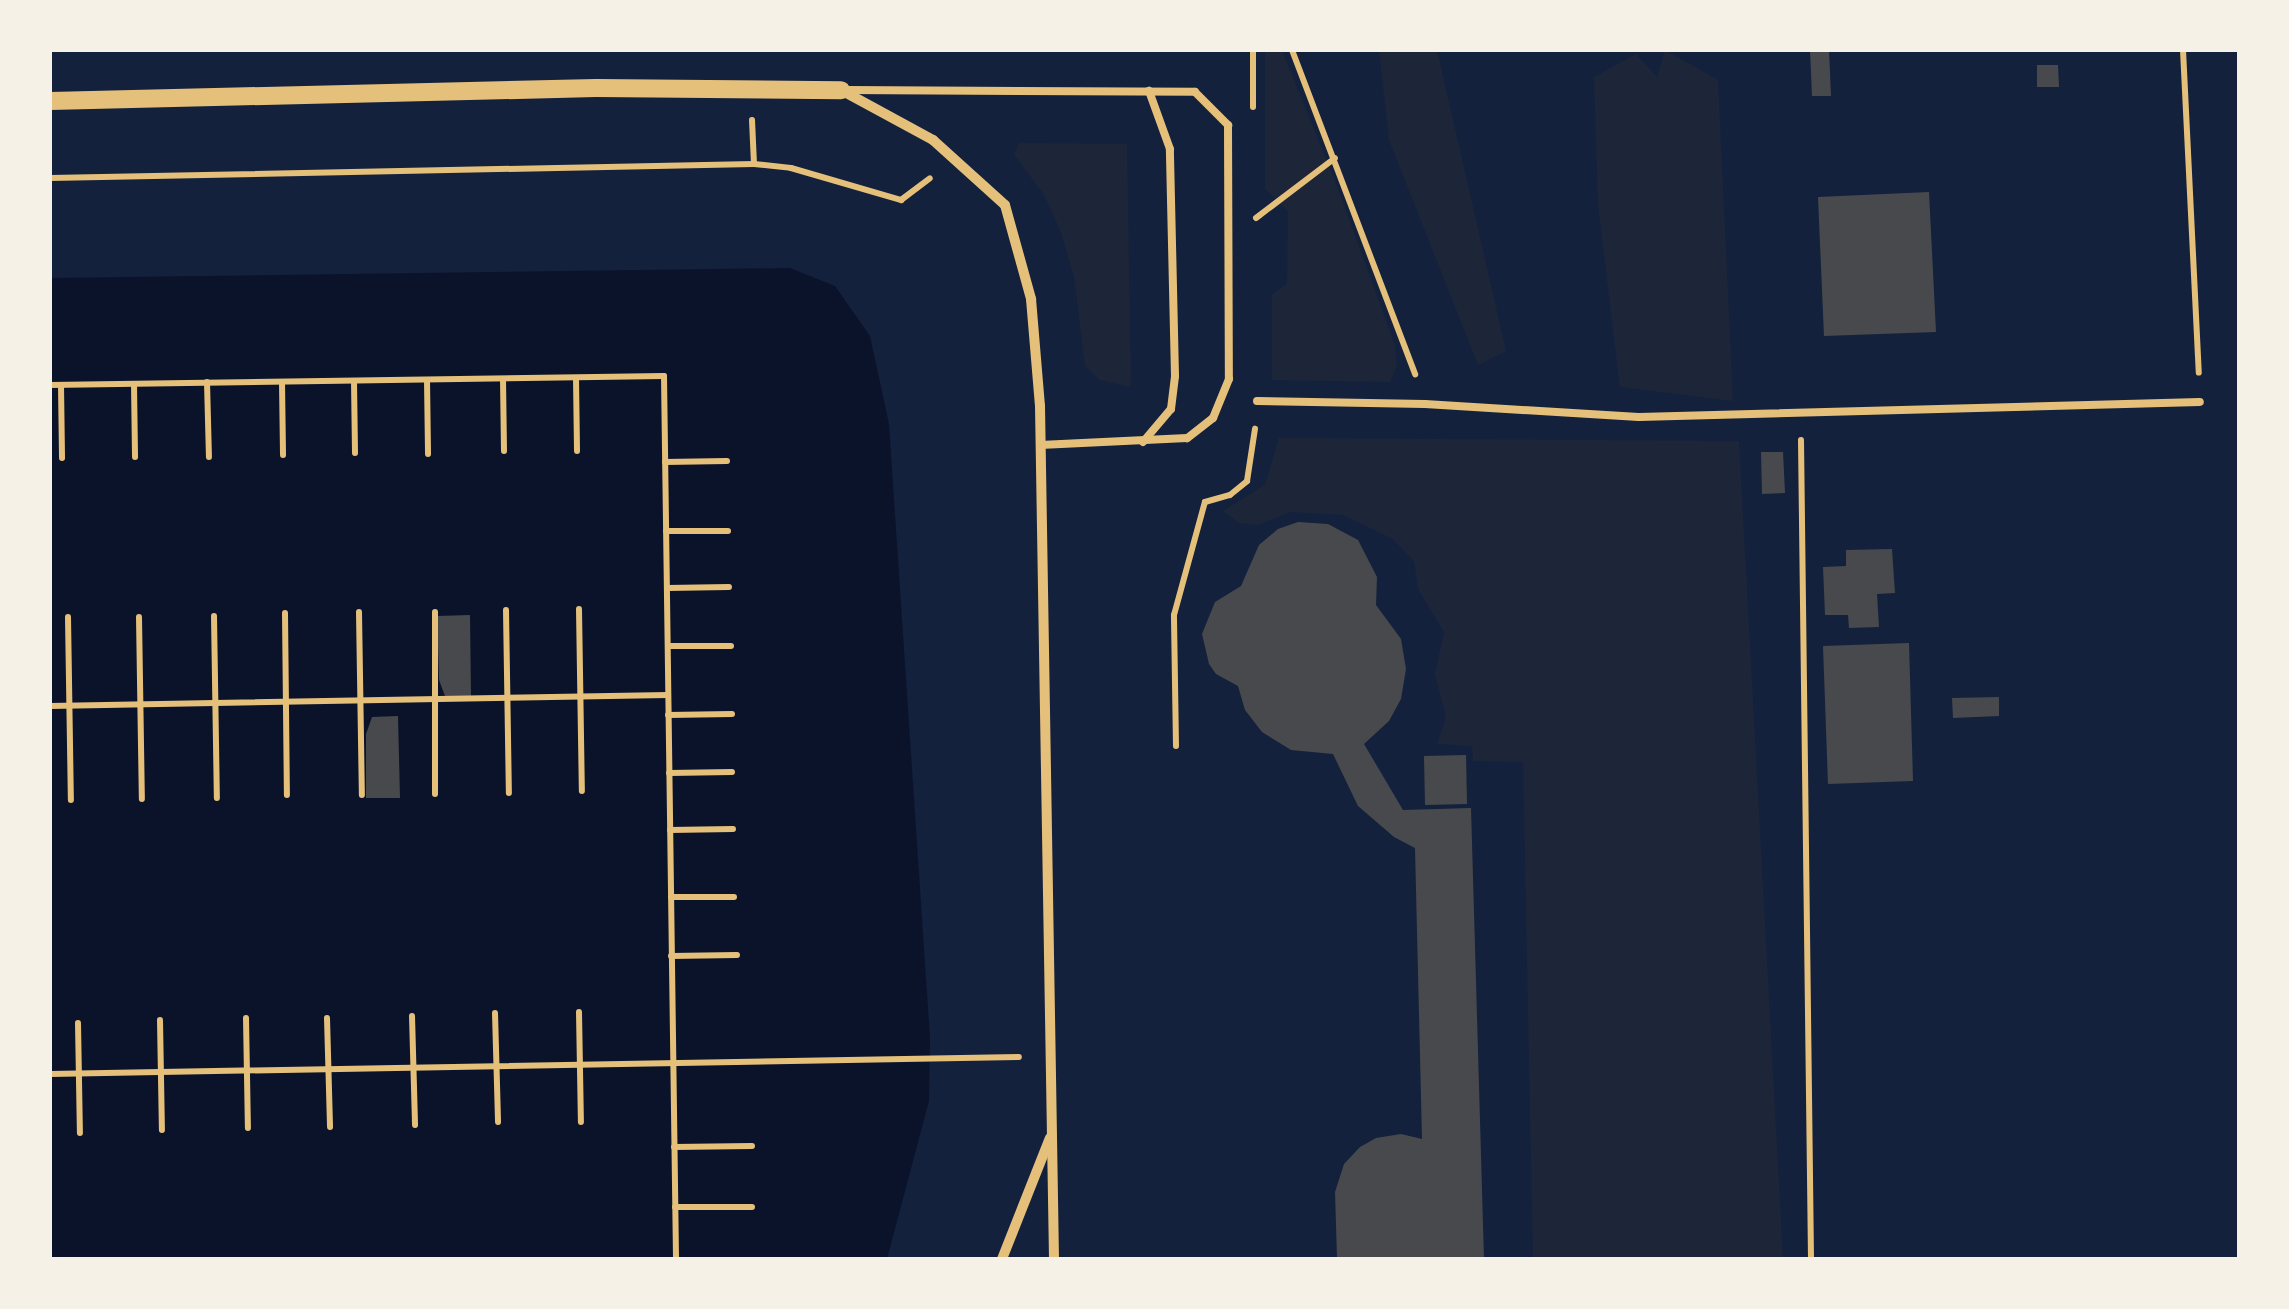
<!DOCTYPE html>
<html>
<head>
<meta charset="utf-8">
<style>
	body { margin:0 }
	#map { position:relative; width:2289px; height:1309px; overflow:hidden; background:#14213d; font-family:"DM Sans",sans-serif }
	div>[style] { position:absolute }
	.green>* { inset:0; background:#1d2539 }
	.water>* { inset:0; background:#0b132b }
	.building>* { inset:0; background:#48494c }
	.path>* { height:6px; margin:-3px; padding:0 3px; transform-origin:3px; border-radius:3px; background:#e5c07b }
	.service>* { height:8px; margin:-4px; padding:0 4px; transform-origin:4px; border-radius:4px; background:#e5c07b }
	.minor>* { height:10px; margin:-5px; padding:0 5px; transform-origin:5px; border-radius:5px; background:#e5c07b }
	.tertiary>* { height:18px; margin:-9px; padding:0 9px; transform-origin:9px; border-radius:9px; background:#e5c07b }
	span { translate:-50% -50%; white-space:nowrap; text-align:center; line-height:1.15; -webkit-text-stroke:10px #f6f1e7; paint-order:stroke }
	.frame { position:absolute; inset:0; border:52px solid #f6f1e7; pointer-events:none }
</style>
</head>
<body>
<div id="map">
	<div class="green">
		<div style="clip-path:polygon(1265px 50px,1282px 50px,1337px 186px,1395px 345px,1397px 365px,1390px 382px,1272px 380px,1272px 294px,1287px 284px,1288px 211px,1265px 189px)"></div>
		<div style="clip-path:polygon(1379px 50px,1437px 50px,1506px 351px,1478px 365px,1389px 140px)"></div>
		<div style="clip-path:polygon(1665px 50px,1718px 80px,1733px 401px,1620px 387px,1598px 205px,1594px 77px,1636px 54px,1657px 77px)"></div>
		<div style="clip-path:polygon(1019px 143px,1127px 144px,1131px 387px,1100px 380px,1085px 366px,1074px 277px,1061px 232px,1044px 195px,1014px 154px)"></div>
		<div style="clip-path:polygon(1279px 438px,1739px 441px,1783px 1259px,1533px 1259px,1523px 762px,1473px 761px,1472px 746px,1437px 744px,1446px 717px,1435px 674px,1444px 632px,1418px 589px,1414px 561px,1393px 539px,1343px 515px,1290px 512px,1258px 525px,1239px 523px,1223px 511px,1265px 485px)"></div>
	</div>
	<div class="water">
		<div style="clip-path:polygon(790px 268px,835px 286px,870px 336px,889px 424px,930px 1038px,929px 1101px,887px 1259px,50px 1259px,50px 278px)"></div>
	</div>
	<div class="building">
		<div style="clip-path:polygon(1810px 50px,1829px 50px,1831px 96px,1812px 96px)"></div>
		<div style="clip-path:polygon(2037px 65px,2058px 65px,2059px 87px,2037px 87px)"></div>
		<div style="clip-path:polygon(1929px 192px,1936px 332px,1824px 336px,1818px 197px)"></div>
		<div style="clip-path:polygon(1761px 452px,1783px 452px,1785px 493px,1762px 494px)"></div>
		<div style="clip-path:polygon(1298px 522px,1328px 524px,1358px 540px,1377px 577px,1376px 605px,1401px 639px,1406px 669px,1401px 699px,1389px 721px,1364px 744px,1403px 810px,1471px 808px,1484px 1259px,1337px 1258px,1335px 1192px,1344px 1164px,1360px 1147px,1376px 1138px,1401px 1134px,1422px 1139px,1415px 848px,1394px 837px,1358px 806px,1333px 754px,1291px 750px,1262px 732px,1245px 710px,1238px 686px,1216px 674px,1209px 664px,1202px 634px,1215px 602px,1241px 586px,1259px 545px,1278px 529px)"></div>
		<div style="clip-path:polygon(1892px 549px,1895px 593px,1877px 594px,1879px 627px,1849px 628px,1848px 615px,1825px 615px,1823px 567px,1846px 566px,1846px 550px)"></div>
		<div style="clip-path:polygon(470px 615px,471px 696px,445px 696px,439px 680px,437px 616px)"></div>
		<div style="clip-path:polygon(1909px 643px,1913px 781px,1828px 784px,1823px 646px)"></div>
		<div style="clip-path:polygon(1999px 697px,1999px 716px,1953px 718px,1952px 698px)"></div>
		<div style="clip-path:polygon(398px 716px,400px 798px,366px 798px,366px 734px,372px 717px)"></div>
		<div style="clip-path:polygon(1466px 755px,1467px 804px,1425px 805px,1424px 756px)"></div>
	</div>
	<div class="path">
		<div style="left:1253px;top:50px;width:57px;rotate:90deg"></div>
		<div style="left:1292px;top:50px;width:347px;rotate:69.2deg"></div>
		<div style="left:2183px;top:50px;width:323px;rotate:87.2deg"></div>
		<div style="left:752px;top:120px;width:44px;rotate:87.4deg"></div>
		<div style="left:50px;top:178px;width:704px;rotate:-1.14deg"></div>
		<div style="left:754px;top:164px;width:37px;rotate:6deg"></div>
		<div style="left:791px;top:168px;width:115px;rotate:16.2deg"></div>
		<div style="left:901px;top:200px;width:36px;rotate:-37deg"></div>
		<div style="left:1256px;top:218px;width:99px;rotate:-37.2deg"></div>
		<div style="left:576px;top:378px;width:73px;rotate:89.2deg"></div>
		<div style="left:503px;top:379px;width:72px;rotate:89.2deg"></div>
		<div style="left:427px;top:380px;width:74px;rotate:89.2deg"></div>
		<div style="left:354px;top:381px;width:72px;rotate:89.2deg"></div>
		<div style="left:207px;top:382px;width:75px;rotate:88.5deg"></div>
		<div style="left:282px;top:382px;width:73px;rotate:89.2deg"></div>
		<div style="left:134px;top:384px;width:73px;rotate:89.2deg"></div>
		<div style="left:50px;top:385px;width:614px;rotate:-0.84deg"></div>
		<div style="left:664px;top:376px;width:883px;rotate:89.22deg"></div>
		<div style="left:61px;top:385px;width:73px;rotate:89.2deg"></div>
		<div style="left:1801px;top:440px;width:819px;rotate:89.3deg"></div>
		<div style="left:665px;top:462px;width:62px;rotate:-0.9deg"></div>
		<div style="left:666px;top:531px;width:62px"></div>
		<div style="left:667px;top:588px;width:62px;rotate:-0.9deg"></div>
		<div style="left:579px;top:609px;width:182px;rotate:89.1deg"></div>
		<div style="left:506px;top:610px;width:183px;rotate:89.1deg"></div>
		<div style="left:359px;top:612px;width:183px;rotate:89.1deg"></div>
		<div style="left:435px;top:612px;width:182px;rotate:90deg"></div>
		<div style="left:285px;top:613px;width:182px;rotate:89.4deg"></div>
		<div style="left:214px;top:616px;width:182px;rotate:89.1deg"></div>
		<div style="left:68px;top:617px;width:183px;rotate:89.1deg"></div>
		<div style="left:139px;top:617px;width:182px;rotate:89.1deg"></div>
		<div style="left:668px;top:646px;width:63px"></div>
		<div style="left:50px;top:706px;width:618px;rotate:-1.02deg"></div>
		<div style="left:668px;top:715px;width:64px;rotate:-0.9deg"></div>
		<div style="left:1176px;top:746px;width:131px;rotate:-90.9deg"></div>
		<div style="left:1174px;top:615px;width:117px;rotate:-74.7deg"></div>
		<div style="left:1205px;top:502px;width:26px;rotate:-16deg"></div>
		<div style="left:1230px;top:495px;width:22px;rotate:-39deg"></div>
		<div style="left:1247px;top:481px;width:53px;rotate:-81.3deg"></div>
		<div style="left:669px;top:773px;width:63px;rotate:-0.9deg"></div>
		<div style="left:670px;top:830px;width:63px;rotate:-0.9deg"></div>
		<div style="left:671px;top:897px;width:63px"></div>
		<div style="left:671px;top:956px;width:66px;rotate:-0.9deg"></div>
		<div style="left:579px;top:1012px;width:110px;rotate:89deg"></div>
		<div style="left:495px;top:1013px;width:109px;rotate:88.4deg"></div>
		<div style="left:412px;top:1016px;width:109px;rotate:88.4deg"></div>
		<div style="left:246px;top:1018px;width:110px;rotate:89deg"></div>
		<div style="left:327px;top:1018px;width:109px;rotate:88.4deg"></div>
		<div style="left:160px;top:1020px;width:110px;rotate:89deg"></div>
		<div style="left:78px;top:1023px;width:110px;rotate:89deg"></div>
		<div style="left:50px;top:1074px;width:969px;rotate:-1.01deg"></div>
		<div style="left:674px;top:1147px;width:78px;rotate:-0.7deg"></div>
		<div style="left:675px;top:1207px;width:77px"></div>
	</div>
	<div class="service">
		<div style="left:846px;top:90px;width:349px;rotate:0.3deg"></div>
		<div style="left:1195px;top:92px;width:47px;rotate:45deg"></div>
		<div style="left:1228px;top:125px;width:254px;rotate:89.8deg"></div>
		<div style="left:1229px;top:379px;width:42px;rotate:112.3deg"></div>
		<div style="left:1213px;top:418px;width:33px;rotate:142deg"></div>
		<div style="left:1187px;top:438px;width:147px;rotate:177.3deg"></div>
		<div style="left:1257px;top:401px;width:168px;rotate:1deg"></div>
		<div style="left:1425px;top:404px;width:214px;rotate:3.5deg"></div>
		<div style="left:1639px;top:417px;width:561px;rotate:-1.53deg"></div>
		<div style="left:1143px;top:442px;width:43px;rotate:-49.7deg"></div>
		<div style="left:1171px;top:409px;width:33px;rotate:-83deg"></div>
		<div style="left:1175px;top:376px;width:227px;rotate:-91.3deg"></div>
		<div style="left:1170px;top:149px;width:62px;rotate:-109.9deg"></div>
	</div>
	<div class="minor">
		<div style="left:841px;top:90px;width:105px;rotate:28.5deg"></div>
		<div style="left:933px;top:140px;width:97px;rotate:42.1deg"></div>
		<div style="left:1005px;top:205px;width:98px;rotate:74.5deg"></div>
		<div style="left:1031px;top:299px;width:107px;rotate:85.2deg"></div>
		<div style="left:1040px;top:406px;width:853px;rotate:89.06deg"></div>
		<div style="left:1002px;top:1259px;width:130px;rotate:-68.4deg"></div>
	</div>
	<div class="tertiary">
		<div style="left:50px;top:101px;width:546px;rotate:-1.36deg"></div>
		<div style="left:596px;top:88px;width:245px;rotate:0.5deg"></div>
	</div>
	<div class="frame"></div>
</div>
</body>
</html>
